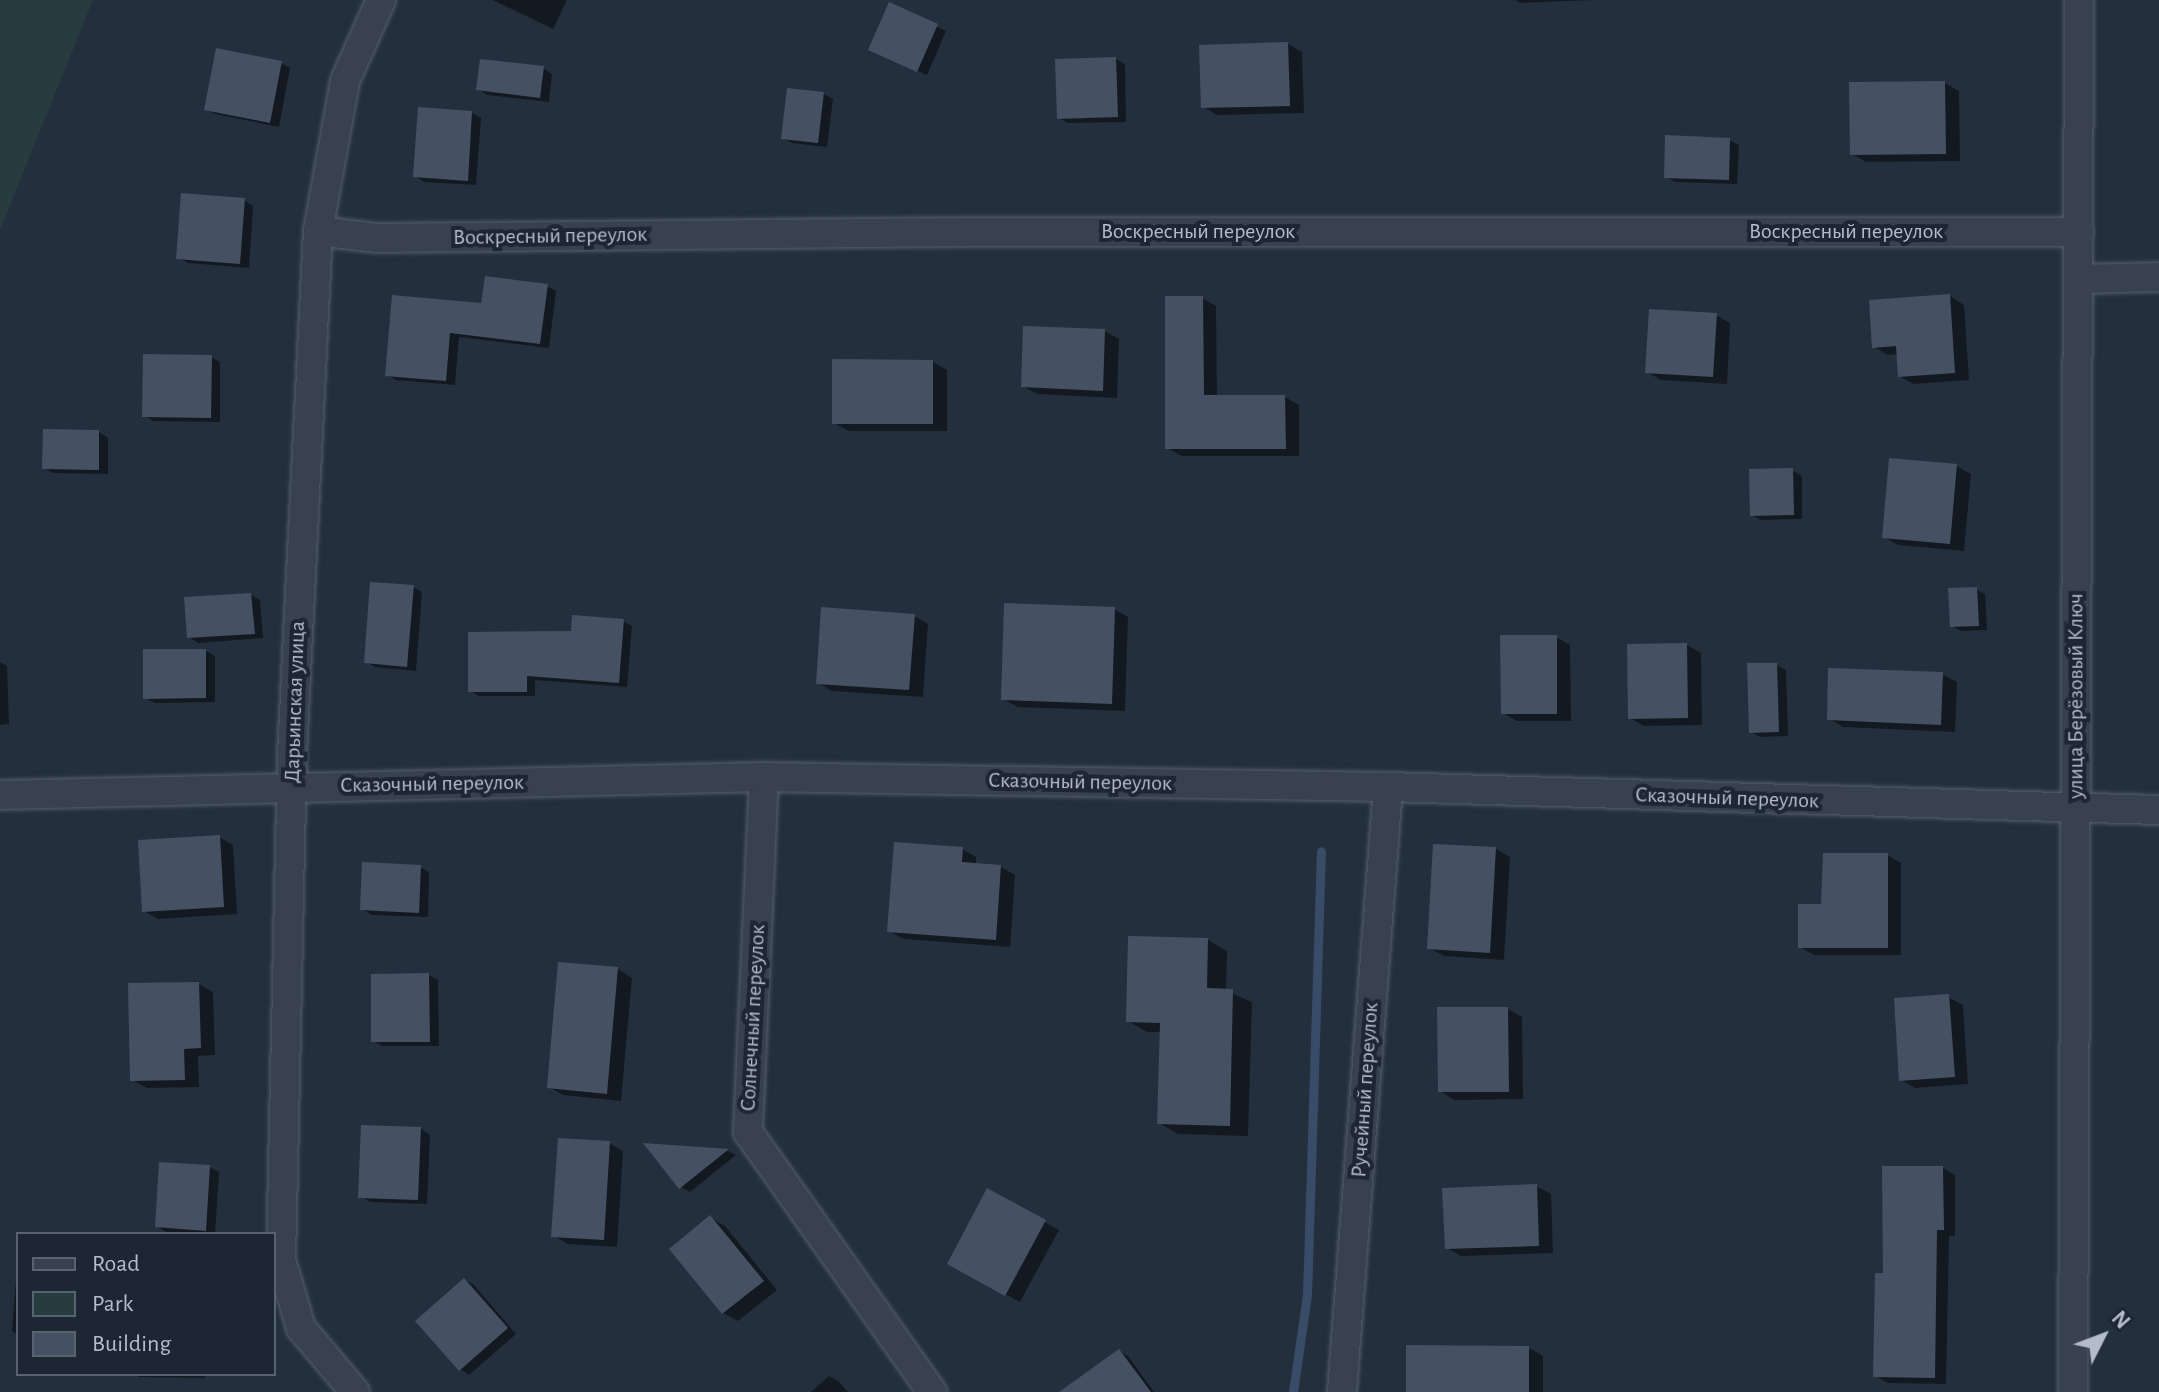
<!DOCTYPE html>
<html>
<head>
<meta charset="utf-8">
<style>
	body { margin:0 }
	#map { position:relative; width:2159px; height:1392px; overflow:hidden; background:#242f3e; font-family:"Alegreya Sans",sans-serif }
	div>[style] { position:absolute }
	.green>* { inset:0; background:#263c3f }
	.shadow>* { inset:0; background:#0007 }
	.stream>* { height:9px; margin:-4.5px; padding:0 4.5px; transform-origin:4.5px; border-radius:4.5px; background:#394c67 }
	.building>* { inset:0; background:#455162 }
	.roads { filter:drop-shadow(0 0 2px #565f6c) drop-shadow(0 0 2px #565f6c) }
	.minor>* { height:28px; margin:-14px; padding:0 14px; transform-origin:14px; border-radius:14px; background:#38414e }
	span { translate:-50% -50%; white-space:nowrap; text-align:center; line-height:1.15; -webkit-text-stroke:8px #1d2633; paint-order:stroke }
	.street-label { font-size:22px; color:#b4bcc9 }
	.legend { position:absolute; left:16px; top:1232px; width:260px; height:144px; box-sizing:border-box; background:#1d2633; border:2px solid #59626f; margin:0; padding:10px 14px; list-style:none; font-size:24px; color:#b4bcc9 }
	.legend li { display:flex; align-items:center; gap:16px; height:40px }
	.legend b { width:40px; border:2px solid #59626f }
	.north { position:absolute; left:2063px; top:1296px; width:80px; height:80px; -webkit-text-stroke:6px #1d2633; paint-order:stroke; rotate:48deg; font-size:22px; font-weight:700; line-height:32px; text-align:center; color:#b4bcc9 }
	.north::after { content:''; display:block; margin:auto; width:28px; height:36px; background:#b4bcc9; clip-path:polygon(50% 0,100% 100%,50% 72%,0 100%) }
</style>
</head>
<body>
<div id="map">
	<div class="green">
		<div style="clip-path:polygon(0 0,93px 0,0 230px)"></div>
	</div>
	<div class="shadow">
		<div style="clip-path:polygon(493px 0,567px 0,553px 29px)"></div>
		<div style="clip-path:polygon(1515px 0,1594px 0,1520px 3px)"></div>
		<div style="clip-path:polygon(890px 5px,946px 31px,927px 75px,879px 55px)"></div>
		<div style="clip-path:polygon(1288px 44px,1302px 52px,1304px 113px,1217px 115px,1203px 107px)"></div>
		<div style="clip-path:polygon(1116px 59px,1125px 64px,1126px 122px,1068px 123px,1059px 118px)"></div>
		<div style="clip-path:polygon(281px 63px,290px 68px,279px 127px,215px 114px,206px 109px)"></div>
		<div style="clip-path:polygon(543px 68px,552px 74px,549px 102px,487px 95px,478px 89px)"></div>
		<div style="clip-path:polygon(1945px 83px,1959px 91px,1960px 161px,1866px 162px,1852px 154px)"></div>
		<div style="clip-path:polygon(824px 94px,833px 99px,827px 147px,792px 143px,783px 138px)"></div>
		<div style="clip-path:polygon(472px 113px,481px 118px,476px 185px,424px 182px,415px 176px)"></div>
		<div style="clip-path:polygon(1729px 140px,1739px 145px,1737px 184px,1675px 182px,1666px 176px)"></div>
		<div style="clip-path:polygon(244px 200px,253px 206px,249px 268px,188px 263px,179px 258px)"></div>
		<div style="clip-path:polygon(547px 286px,556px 291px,549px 348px,459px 337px,455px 385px,396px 380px,387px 375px,483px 305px)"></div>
		<div style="clip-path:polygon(1950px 296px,1964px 305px,1969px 380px,1914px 384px,1899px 376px,1898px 354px,1888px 355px,1874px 347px)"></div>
		<div style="clip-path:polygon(1202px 298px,1216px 306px,1217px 397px,1285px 397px,1299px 405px,1299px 456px,1182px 456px,1167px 448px)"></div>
		<div style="clip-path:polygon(1716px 315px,1730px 323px,1727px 384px,1661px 380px,1647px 372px)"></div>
		<div style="clip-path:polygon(1105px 331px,1119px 339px,1117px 398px,1037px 394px,1023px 386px)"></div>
		<div style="clip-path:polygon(211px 357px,220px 362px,220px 422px,153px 421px,144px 415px)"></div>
		<div style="clip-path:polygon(933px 362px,947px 370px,947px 431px,849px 431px,834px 423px)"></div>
		<div style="clip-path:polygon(99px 432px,108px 438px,108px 474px,53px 473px,44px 468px)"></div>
		<div style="clip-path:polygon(1956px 466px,1971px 474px,1964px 551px,1898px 545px,1884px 537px)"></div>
		<div style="clip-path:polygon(1792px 470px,1802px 476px,1802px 519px,1761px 520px,1752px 515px)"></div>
		<div style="clip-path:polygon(413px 587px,422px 592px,416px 671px,375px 667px,366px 662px)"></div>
		<div style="clip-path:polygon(1976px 589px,1985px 594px,1987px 630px,1961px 631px,1952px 626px)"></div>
		<div style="clip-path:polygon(251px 595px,260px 600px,263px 638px,198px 643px,189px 637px)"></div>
		<div style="clip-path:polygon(1114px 609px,1128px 617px,1125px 711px,1018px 707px,1003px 699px)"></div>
		<div style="clip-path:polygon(914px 616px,928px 624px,923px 697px,832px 691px,818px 683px)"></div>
		<div style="clip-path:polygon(623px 621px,632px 626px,627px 687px,535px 680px,535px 696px,479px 696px,470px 691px,573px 633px)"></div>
		<div style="clip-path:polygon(1556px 637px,1570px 645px,1571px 721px,1517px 721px,1503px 713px)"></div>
		<div style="clip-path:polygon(1687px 645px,1701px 653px,1702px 725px,1644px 726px,1630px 718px)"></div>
		<div style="clip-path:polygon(206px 651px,215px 656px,215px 702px,155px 703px,145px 698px)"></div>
		<div style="clip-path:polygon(0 662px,7px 666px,9px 724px,0 725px)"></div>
		<div style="clip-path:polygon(1776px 665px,1786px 670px,1788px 736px,1760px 737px,1751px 732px)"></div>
		<div style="clip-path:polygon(1942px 674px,1957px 682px,1955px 732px,1843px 727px,1829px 719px)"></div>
		<div style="clip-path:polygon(219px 837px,233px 845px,237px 914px,158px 919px,144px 911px)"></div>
		<div style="clip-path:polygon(962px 849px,976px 857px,976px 865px,1001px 867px,1015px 875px,1010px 947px,904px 939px,889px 931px)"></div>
		<div style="clip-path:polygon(1496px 849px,1510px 857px,1504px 960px,1444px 956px,1429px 948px)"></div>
		<div style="clip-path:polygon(1887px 855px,1901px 863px,1901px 955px,1814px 955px,1800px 947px)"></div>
		<div style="clip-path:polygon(420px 867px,429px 872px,428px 917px,372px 915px,362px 909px)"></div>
		<div style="clip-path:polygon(1208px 940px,1227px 951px,1226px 991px,1252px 1002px,1248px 1136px,1178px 1134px,1159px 1123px,1161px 1032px,1147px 1032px,1128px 1021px)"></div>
		<div style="clip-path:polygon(618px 969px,632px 978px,621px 1101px,563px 1095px,549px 1087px)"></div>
		<div style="clip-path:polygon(429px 975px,438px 980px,439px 1046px,382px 1046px,373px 1041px)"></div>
		<div style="clip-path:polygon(199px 984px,213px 992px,215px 1055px,198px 1056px,199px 1087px,147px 1088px,132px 1080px)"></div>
		<div style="clip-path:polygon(1948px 997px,1963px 1005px,1968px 1084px,1915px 1088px,1901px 1080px)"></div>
		<div style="clip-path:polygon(1508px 1009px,1522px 1017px,1523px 1099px,1454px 1100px,1440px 1091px)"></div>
		<div style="clip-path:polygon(421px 1129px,430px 1135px,427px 1204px,370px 1202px,360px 1196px)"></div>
		<div style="clip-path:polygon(609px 1143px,623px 1151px,617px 1247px,568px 1244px,554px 1236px)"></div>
		<div style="clip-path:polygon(647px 1146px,728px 1151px,736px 1155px,690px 1192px,681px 1187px)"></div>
		<div style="clip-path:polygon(209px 1167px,219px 1172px,215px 1234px,166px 1232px,157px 1226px)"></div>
		<div style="clip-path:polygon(1943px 1168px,1955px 1175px,1955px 1236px,1949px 1236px,1946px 1384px,1888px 1383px,1875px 1376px,1885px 1275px)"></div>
		<div style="clip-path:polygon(1536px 1186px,1551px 1194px,1553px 1253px,1461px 1256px,1447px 1248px)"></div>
		<div style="clip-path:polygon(988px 1191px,1059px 1230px,1020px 1302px,949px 1263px)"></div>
		<div style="clip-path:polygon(711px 1218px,725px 1226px,777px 1290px,738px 1321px,723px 1313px,672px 1249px)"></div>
		<div style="clip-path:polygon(18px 1252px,18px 1335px,12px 1331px)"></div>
		<div style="clip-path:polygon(465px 1280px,474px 1285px,516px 1334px,469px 1375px,460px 1369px)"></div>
		<div style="clip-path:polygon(1529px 1348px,1543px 1356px,1543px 1392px,1408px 1392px)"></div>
		<div style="clip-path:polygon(1119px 1351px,1128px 1356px,1154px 1392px,1079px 1392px)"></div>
		<div style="clip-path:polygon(134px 1374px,208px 1374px,204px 1378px,139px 1377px)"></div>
		<div style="clip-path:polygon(829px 1376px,838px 1381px,848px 1392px,811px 1392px)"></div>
	</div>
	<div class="stream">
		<div style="left:1293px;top:1392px;width:98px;rotate:-81.8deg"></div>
		<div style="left:1307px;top:1295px;width:444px;rotate:-88.2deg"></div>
	</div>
	<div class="building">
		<div style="clip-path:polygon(889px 2px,938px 24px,917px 72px,868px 50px)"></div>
		<div style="clip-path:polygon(1288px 42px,1290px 106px,1201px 108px,1199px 45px)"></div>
		<div style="clip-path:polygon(216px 48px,282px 61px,270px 123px,204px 110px)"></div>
		<div style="clip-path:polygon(1116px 57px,1118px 117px,1057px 119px,1055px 59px)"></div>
		<div style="clip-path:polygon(480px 59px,544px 66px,540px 98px,476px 90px)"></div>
		<div style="clip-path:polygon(1945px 81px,1946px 154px,1850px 155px,1849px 82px)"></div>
		<div style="clip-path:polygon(787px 88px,824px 92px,818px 143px,781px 139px)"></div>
		<div style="clip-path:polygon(418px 107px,472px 111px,468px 181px,413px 177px)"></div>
		<div style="clip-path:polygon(1665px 135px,1730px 138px,1729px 180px,1664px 178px)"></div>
		<div style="clip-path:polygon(181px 193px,245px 198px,240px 264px,176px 259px)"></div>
		<div style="clip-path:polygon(485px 276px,548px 284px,540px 344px,450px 333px,446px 381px,385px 376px,392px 295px,481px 303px)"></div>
		<div style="clip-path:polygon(1950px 294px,1955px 373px,1898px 377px,1896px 346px,1872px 348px,1869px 300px)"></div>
		<div style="clip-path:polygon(1165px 296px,1203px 296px,1204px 395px,1285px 395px,1286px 449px,1165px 449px)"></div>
		<div style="clip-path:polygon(1649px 309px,1717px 313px,1713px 377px,1645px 373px)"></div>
		<div style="clip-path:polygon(1023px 326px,1105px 329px,1103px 391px,1021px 387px)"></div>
		<div style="clip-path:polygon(143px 354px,212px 355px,211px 418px,142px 417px)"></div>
		<div style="clip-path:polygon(832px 359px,933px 360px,933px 424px,832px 424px)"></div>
		<div style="clip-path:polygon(43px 429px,99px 430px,99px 470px,42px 469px)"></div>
		<div style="clip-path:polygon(1889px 458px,1957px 464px,1950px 544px,1882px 538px)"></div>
		<div style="clip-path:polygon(1793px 468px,1794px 515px,1750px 516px,1749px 469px)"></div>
		<div style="clip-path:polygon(370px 582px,414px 585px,407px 667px,364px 663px)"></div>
		<div style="clip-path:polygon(1977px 587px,1979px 626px,1950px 627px,1948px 588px)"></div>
		<div style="clip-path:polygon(251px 593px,255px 634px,187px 638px,184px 597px)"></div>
		<div style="clip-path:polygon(1004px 603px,1115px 607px,1112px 704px,1001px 700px)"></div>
		<div style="clip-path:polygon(821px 607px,915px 614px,909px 690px,816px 684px)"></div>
		<div style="clip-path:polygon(572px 615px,624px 619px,619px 683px,527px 676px,527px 692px,468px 692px,468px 632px,571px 631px)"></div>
		<div style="clip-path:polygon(1500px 635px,1557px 635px,1557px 714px,1501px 714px)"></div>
		<div style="clip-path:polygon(1687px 643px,1688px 718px,1628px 719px,1627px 644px)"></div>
		<div style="clip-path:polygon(143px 649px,206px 649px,206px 698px,143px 699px)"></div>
		<div style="clip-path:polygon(1747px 663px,1777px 663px,1779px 732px,1749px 733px)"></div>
		<div style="clip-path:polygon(1828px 668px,1943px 672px,1941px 725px,1827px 720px)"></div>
		<div style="clip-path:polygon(220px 835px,224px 907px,142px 912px,138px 840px)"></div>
		<div style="clip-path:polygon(894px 842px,963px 847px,962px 862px,1001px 865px,996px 940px,887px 932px)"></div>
		<div style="clip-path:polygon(1433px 844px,1496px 847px,1490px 953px,1427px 949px)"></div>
		<div style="clip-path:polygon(1823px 853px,1888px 853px,1888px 948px,1798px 948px,1798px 904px,1821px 904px)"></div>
		<div style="clip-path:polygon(362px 862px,421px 865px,419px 913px,360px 910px)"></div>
		<div style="clip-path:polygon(1128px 936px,1208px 938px,1207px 988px,1233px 989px,1230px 1126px,1157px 1124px,1160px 1023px,1126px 1022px)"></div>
		<div style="clip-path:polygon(558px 962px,618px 967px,607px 1094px,547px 1088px)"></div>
		<div style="clip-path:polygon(429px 973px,430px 1042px,371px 1042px,371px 974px)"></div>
		<div style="clip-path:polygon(199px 982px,201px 1048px,184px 1049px,185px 1080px,130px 1081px,128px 983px)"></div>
		<div style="clip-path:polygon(1949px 994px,1955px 1077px,1899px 1081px,1894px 998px)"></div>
		<div style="clip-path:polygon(1437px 1007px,1508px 1007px,1509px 1092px,1438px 1092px)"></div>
		<div style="clip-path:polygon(361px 1125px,421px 1127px,418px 1200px,358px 1198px)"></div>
		<div style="clip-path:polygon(558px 1138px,610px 1141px,604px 1240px,551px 1237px)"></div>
		<div style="clip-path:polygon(643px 1143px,729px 1149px,679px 1189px)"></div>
		<div style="clip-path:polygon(159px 1162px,210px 1165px,206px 1231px,155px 1227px)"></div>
		<div style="clip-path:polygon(1882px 1166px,1943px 1166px,1944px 1230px,1937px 1230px,1935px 1378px,1873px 1377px,1875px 1273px,1883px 1273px)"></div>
		<div style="clip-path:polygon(1537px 1184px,1539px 1246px,1445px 1249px,1442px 1188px)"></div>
		<div style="clip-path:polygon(987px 1188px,1046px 1220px,1005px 1296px,947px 1264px)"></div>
		<div style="clip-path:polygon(710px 1215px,764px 1281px,722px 1314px,669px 1249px)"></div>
		<div style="clip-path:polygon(464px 1278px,508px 1328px,459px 1371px,415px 1321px)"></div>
		<div style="clip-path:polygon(1406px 1345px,1529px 1346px,1529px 1392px,1406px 1392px)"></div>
		<div style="clip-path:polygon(1119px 1349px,1151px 1392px,1059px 1392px)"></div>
	</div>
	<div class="roads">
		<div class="minor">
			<div style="left:318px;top:231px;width:59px;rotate:6.8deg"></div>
			<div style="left:377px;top:238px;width:591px;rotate:-0.58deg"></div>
			<div style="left:968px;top:232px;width:1111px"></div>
			<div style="left:2079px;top:279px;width:80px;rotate:-1.4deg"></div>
			<div style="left:764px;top:777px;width:355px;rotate:92.6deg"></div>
			<div style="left:748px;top:1132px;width:319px;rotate:54.7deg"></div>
			<div style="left:0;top:795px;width:764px;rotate:-1.35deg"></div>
			<div style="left:764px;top:777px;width:624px;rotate:0.92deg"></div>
			<div style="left:1388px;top:787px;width:771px;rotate:1.71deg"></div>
			<div style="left:355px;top:1392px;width:84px;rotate:-130.2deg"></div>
			<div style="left:301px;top:1328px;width:71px;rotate:-106.4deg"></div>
			<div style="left:281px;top:1260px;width:505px;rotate:-88.75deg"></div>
			<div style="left:292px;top:755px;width:525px;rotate:-87.16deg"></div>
			<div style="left:318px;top:231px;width:152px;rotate:-79.8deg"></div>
			<div style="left:345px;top:81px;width:89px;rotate:-66deg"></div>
			<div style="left:1342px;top:1392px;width:607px;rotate:-85.65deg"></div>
			<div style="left:2073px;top:1392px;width:1392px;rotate:-89.75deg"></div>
		</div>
	</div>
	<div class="street-label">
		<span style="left:1198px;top:232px">Воскресный переулок</span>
		<span style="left:1846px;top:232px">Воскресный переулок</span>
		<span style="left:550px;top:236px;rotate:-1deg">Воскресный переулок</span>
		<span style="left:2076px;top:696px;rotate:-90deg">улица Берёзовый Ключ</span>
		<span style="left:295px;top:702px;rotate:-88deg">Дарьинская улица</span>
		<span style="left:1080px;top:782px;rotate:1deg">Сказочный переулок</span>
		<span style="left:432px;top:784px;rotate:-1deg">Сказочный переулок</span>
		<span style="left:1727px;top:798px;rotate:2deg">Сказочный переулок</span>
		<span style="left:753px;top:1018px;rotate:-87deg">Солнечный переулок</span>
		<span style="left:1365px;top:1090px;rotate:-86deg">Ручейный переулок</span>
	</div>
	<ul class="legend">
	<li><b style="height:10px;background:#38414e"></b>Road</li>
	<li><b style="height:22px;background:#263c3f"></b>Park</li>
	<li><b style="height:22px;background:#455162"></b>Building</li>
	</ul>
	<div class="north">N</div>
</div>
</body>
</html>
